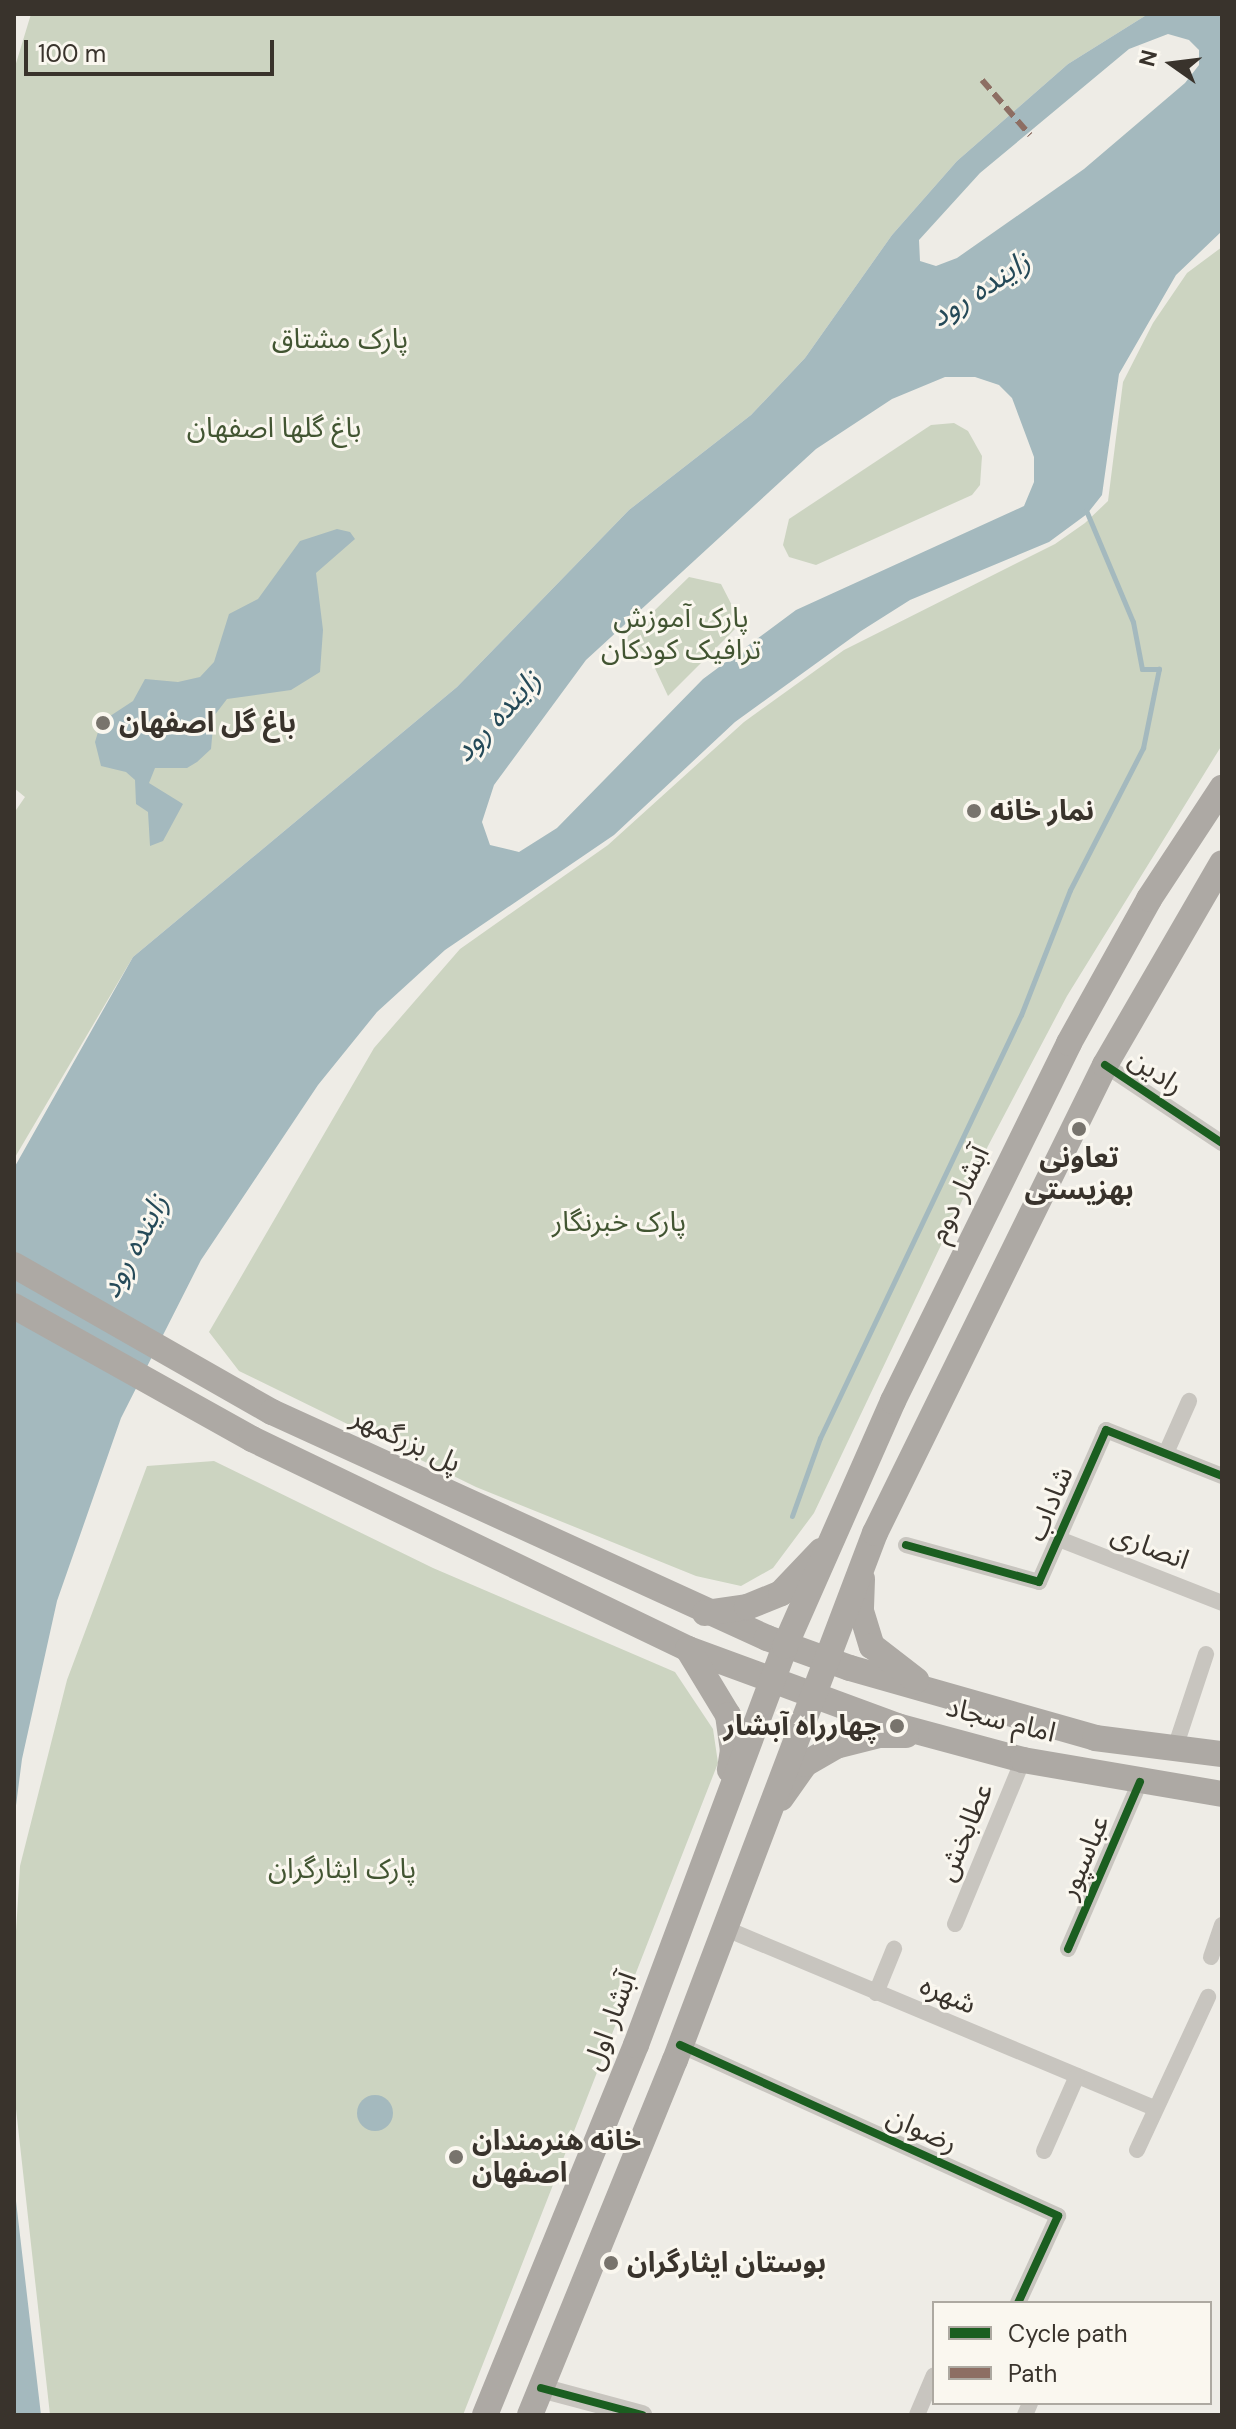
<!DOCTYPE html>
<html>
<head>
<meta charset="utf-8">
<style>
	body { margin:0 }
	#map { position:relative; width:1236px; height:2429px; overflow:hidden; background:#eeece6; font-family:"DM Sans","Noto Sans Arabic",sans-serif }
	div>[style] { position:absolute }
	.green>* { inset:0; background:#ccd4c1 }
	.water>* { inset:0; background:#a4b9be }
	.round { border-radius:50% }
	.stream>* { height:5px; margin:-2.5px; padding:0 2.5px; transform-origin:2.5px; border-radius:2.5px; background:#a4b9be }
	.minor>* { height:16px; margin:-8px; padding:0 8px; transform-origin:8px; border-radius:8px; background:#c8c5bf }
	.tertiary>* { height:20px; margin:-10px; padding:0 10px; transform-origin:10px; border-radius:10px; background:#c8c5bf }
	.primary>* { height:26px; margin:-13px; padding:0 13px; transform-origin:13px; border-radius:13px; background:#ada9a4 }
	.quiet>* { height:6px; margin-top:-3px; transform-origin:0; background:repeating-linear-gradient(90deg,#8d6e63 0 12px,transparent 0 18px) }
	.cycleway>* { height:8px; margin:-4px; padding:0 4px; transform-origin:4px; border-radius:4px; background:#1b5e20 }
	.dots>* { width:22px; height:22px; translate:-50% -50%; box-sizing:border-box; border:4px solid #faf7ef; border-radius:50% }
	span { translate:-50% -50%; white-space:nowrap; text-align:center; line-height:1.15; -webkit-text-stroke:6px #faf7ef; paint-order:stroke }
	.park-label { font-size:28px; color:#425532 }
	.poi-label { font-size:28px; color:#39332c; font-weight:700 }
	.left { translate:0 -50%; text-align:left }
	.right { translate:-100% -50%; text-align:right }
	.street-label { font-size:28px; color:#39332c }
	.water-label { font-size:30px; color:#254a58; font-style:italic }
	.frame { position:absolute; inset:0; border:16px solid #39332c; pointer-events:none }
	.legend { position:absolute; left:932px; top:2301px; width:280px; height:104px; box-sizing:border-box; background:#faf7ef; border:2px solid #ada9a1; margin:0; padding:10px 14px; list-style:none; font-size:24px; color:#39332c }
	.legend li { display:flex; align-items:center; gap:16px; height:40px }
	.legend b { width:40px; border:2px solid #ada9a1 }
	.north { position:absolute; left:1132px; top:24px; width:80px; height:80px; -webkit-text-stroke:6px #faf7ef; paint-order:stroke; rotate:284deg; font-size:22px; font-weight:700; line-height:32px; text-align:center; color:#39332c }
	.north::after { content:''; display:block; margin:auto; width:28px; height:36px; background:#39332c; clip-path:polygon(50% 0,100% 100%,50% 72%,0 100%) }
	.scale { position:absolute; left:24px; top:40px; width:250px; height:36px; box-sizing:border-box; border:4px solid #39332c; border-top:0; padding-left:10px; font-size:24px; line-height:28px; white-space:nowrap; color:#39332c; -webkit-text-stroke:6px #faf7ef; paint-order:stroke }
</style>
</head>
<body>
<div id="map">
	<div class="green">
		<div style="clip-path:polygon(31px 14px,1148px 14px,1068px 64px,957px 161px,892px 235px,805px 358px,751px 415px,629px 510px,457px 687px,133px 957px,14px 1159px,14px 813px,25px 797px,14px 788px,14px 70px)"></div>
		<div style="clip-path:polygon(1222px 247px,1222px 745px,1067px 996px,988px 1146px,814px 1513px,773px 1568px,741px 1586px,696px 1576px,476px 1487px,239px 1371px,209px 1332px,374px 1048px,460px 949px,608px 845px,744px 722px,844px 650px,1055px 544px,1085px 523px,1108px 501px,1123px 382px,1153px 323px,1187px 273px)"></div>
		<div style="clip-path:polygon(954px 423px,968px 431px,982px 456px,980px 485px,972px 495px,816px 565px,789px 557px,783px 545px,789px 519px,931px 425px)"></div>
		<div style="clip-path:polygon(689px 577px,721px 584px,741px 623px,668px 696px,652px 662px,620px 644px)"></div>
		<div style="clip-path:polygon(214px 1461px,433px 1568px,675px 1672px,713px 1729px,718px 1763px,463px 2415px,50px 2415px,16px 2109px,14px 1964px,20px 1866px,67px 1680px,147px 1466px)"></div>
	</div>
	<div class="water">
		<div style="clip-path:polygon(evenodd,1148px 14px,1222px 14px,1222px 231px,1176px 275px,1119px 374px,1102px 495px,1087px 514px,1049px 542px,910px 600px,861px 631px,735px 722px,614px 835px,445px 950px,377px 1012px,318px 1085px,201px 1260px,121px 1418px,57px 1601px,22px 1759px,14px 1821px,14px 1168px,133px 957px,457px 687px,629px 510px,751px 415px,805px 358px,892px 235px,957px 161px,1068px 64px,1148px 14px,1168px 34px,1189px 40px,1199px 50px,1199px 65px,1185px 83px,1084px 169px,957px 258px,936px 266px,920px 261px,919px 240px,980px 173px,1129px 49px,1168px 34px,1148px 14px,945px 377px,975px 377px,999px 385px,1012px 398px,1034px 457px,1034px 482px,1024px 506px,796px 610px,703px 679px,557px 828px,519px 852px,490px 845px,482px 822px,494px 785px,586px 660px,816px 449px,892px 399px,945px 377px)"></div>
		<div style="clip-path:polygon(337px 529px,350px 532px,355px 539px,316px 573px,323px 630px,320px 672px,291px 690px,227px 699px,214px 716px,211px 749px,197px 762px,187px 768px,155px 768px,149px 783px,183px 804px,163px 841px,150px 846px,148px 812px,136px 804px,135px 780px,126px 772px,101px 766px,95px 742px,101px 722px,133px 701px,145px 679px,178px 682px,200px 677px,214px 662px,229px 614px,258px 599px,300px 541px)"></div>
		<div class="round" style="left:357px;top:2095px;width:36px;height:36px"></div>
		<div style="clip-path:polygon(14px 2181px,16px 2201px,41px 2415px,14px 2415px)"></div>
	</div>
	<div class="stream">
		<div style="left:792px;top:1516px;width:83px;rotate:-70.3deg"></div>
		<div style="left:820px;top:1438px;width:468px;rotate:-64.6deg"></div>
		<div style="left:1021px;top:1015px;width:134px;rotate:-68.6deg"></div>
		<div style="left:1070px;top:890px;width:160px;rotate:-62.8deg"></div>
		<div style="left:1143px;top:748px;width:81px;rotate:-78.6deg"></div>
		<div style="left:1159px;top:669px;width:17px;rotate:180deg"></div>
		<div style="left:1142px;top:669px;width:48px;rotate:-100.8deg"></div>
		<div style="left:1133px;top:622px;width:121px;rotate:-112.8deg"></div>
	</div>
	<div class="minor">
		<div style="left:1105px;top:1065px;width:141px;rotate:33.7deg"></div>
		<div style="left:1166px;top:1453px;width:57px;rotate:-66.1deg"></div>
		<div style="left:1059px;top:1539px;width:175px;rotate:21.4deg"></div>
		<div style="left:906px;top:1545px;width:138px;rotate:15.5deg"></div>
		<div style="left:1039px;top:1582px;width:166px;rotate:-66.2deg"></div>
		<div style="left:1106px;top:1430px;width:125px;rotate:21.6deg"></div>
		<div style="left:1175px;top:1748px;width:99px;rotate:-71.7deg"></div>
		<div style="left:955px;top:1924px;width:178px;rotate:-67.5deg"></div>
		<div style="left:724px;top:1928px;width:466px;rotate:22.7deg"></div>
		<div style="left:1068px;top:1949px;width:182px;rotate:-66.7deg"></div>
		<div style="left:1211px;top:1957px;width:34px;rotate:-71deg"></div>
		<div style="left:876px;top:1993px;width:48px;rotate:-67.8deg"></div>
		<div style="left:680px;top:2045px;width:415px;rotate:24.3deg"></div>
		<div style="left:1058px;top:2216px;width:96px;rotate:114.7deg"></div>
		<div style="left:1137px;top:2150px;width:169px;rotate:-65.1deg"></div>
		<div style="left:1044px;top:2151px;width:82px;rotate:-66.3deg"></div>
		<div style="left:917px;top:2415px;width:43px;rotate:-67deg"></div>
		<div style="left:1025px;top:2415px;width:13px;rotate:-67deg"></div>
	</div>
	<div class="tertiary">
		<div style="left:541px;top:2388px;width:105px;rotate:15deg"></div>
	</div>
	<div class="primary">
		<div style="left:14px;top:1265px;width:297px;rotate:29.7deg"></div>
		<div style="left:272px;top:1412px;width:544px;rotate:24.54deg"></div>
		<div style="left:767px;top:1638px;width:88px;rotate:19.9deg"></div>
		<div style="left:850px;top:1668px;width:255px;rotate:15.9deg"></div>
		<div style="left:1095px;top:1738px;width:128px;rotate:7.2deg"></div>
		<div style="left:14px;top:1306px;width:273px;rotate:29.2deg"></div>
		<div style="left:252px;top:1439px;width:484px;rotate:25.7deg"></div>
		<div style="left:688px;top:1649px;width:223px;rotate:20.2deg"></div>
		<div style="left:897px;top:1726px;width:131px;rotate:15.1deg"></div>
		<div style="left:1023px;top:1760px;width:202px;rotate:9.7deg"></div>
		<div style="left:862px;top:1579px;width:32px;rotate:92deg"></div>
		<div style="left:861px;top:1611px;width:37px;rotate:73deg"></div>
		<div style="left:872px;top:1646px;width:56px;rotate:37.7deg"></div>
		<div style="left:705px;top:1613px;width:42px;rotate:-8.1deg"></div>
		<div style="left:747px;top:1607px;width:37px;rotate:-22deg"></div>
		<div style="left:781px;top:1593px;width:58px;rotate:-46.4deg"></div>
		<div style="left:688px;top:1649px;width:77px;rotate:58.8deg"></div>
		<div style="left:728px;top:1715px;width:35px;rotate:82deg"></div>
		<div style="left:733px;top:1750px;width:20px;rotate:99deg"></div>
		<div style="left:781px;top:1798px;width:42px;rotate:-54.8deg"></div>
		<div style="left:805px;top:1764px;width:36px;rotate:-30deg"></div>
		<div style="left:836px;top:1746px;width:44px;rotate:-14.3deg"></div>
		<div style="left:879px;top:1735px;width:27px"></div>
		<div style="left:485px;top:2415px;width:400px;rotate:-67.8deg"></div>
		<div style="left:636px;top:2045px;width:426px;rotate:-69.5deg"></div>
		<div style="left:785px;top:1646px;width:268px;rotate:-66.2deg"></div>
		<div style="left:893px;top:1401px;width:399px;rotate:-63.8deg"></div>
		<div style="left:1069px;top:1043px;width:165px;rotate:-60.9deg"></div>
		<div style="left:1149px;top:899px;width:133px;rotate:-56.7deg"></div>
		<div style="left:530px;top:2415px;width:383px;rotate:-67.8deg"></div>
		<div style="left:675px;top:2060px;width:564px;rotate:-69.22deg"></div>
		<div style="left:875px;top:1533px;width:521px;rotate:-63.83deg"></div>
		<div style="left:1105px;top:1065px;width:233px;rotate:-59.9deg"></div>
	</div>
	<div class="quiet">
		<div style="left:982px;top:80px;width:73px;rotate:48.9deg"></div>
	</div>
	<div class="cycleway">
		<div style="left:1105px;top:1065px;width:141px;rotate:33.7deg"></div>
		<div style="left:906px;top:1545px;width:138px;rotate:15.5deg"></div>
		<div style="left:1039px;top:1582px;width:166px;rotate:-66.2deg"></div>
		<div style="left:1106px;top:1430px;width:125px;rotate:21.6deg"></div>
		<div style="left:1068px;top:1949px;width:182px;rotate:-66.7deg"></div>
		<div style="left:680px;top:2045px;width:415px;rotate:24.3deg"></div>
		<div style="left:1058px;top:2216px;width:96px;rotate:114.7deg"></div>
		<div style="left:541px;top:2388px;width:105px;rotate:15deg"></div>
	</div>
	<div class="dots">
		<div style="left:103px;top:723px;background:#78746d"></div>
		<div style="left:974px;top:811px;background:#78746d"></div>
		<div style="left:1079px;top:1129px;background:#78746d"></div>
		<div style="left:897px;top:1726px;background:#78746d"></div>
		<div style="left:456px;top:2157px;background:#78746d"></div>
		<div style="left:611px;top:2263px;background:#78746d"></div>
	</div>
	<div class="park-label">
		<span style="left:340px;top:339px">پارک مشتاق</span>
		<span style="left:274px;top:428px">باغ گلها اصفهان</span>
		<span style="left:681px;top:634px">پارک آموزش<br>ترافیک کودکان</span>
		<span style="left:619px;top:1222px">پارک خبرنگار</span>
		<span style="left:342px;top:1869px">پارک ایثارگران</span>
	</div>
	<div class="poi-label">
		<span class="left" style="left:119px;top:723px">باغ گل اصفهان</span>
		<span class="left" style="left:990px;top:811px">نمار خانه</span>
		<span style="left:1079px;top:1174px">تعاونی<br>بهزیستی</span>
		<span class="right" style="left:881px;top:1726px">چهارراه آبشار</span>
		<span class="left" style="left:472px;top:2157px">خانه هنرمندان<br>اصفهان</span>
		<span class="left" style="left:627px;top:2263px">بوستان ایثارگران</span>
	</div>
	<div class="street-label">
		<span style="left:1156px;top:1072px;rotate:34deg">رادین</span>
		<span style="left:959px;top:1194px;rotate:-64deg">آبشار دوم</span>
		<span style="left:406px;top:1440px;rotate:25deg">پل بزرگمهر</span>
		<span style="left:1050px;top:1504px;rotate:-67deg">شاداب</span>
		<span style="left:1150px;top:1547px;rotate:21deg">انصاری</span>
		<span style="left:1001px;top:1720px;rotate:14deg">امام سجاد</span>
		<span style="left:965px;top:1832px;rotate:-67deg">عطابخش</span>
		<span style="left:1084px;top:1857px;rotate:-67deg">عباسپور</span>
		<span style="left:948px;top:1995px;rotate:23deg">شهره</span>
		<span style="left:610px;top:2021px;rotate:-69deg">آبشار اول</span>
		<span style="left:922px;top:2130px;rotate:24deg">رضوان</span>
	</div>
	<div class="water-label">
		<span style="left:980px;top:289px;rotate:-33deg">زاینده رود</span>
		<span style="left:497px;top:716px;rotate:-47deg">زاینده رود</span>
		<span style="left:134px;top:1246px;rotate:-62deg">زاینده رود</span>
	</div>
	<div class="frame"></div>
	<ul class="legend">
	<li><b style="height:10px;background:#1b5e20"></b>Cycle path</li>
	<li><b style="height:10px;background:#8d6e63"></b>Path</li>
	</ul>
	<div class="north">N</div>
	<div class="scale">100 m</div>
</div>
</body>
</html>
